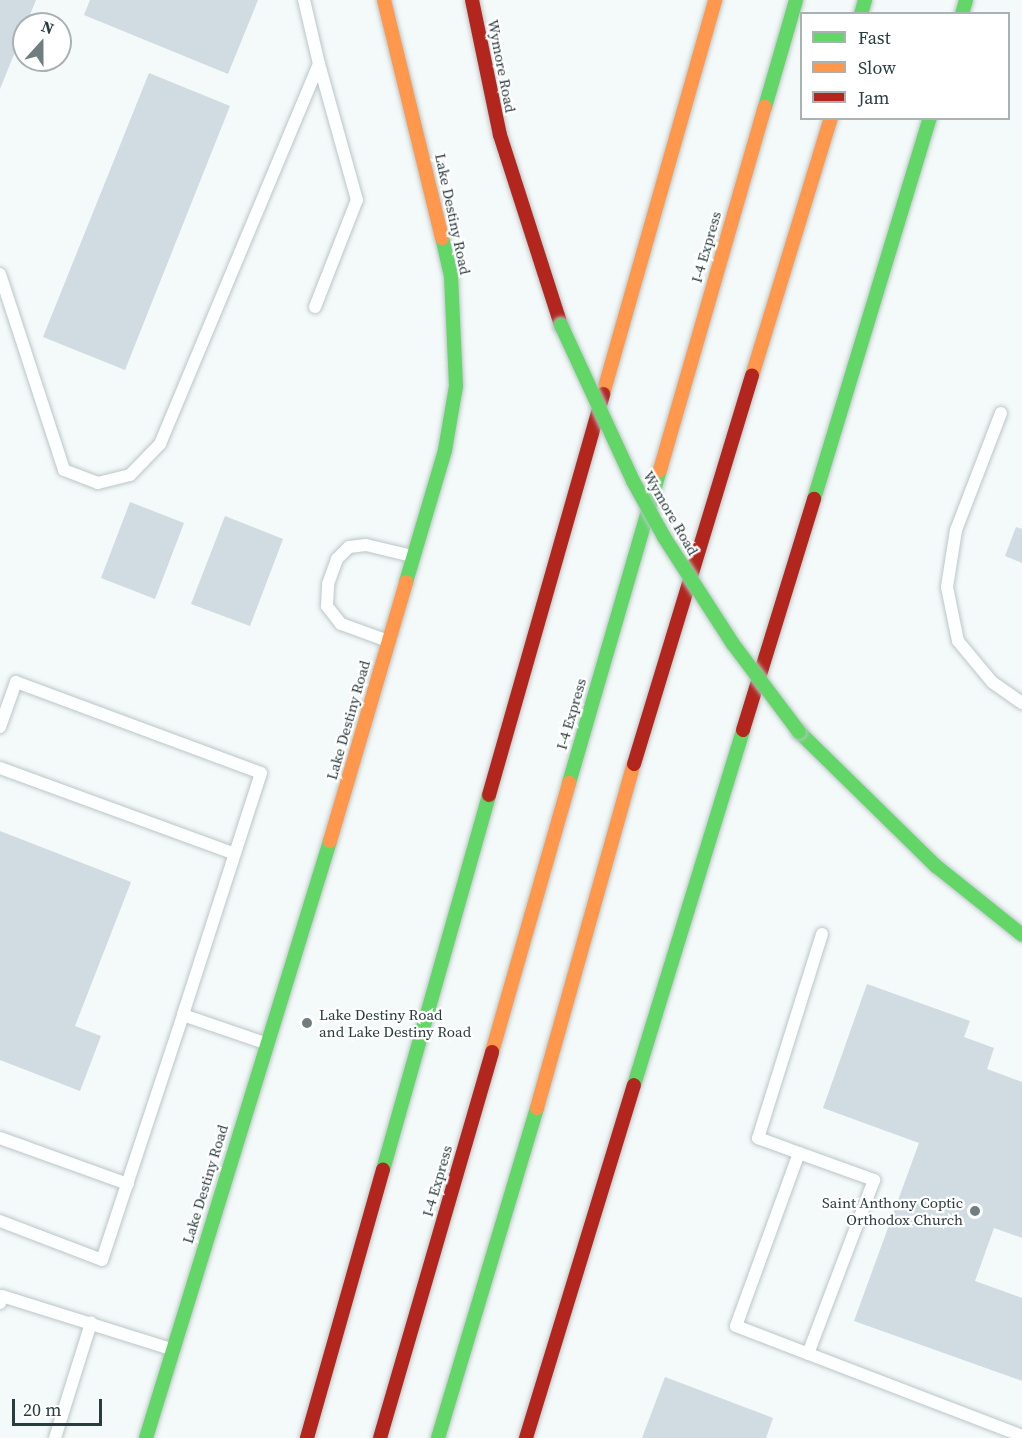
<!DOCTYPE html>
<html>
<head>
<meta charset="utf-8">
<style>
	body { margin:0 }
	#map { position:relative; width:1022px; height:1438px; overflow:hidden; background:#f4f9f9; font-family:"Source Serif 4",serif }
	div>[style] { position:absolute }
	.building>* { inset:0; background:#d0dbe2 }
	.roads { filter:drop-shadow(0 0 2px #bbc6c8) drop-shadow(0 0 2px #bbc6c8) }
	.lane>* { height:12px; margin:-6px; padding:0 6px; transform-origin:6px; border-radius:6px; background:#fdfefe }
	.fast>* { height:14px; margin:-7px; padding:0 7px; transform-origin:7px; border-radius:7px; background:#63d668 }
	.slow>* { height:14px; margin:-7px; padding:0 7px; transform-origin:7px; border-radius:7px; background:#ff974d }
	.jam>* { height:14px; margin:-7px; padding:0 7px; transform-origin:7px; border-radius:7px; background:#b3261e }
	.bridges { filter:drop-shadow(0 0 2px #bbc6c8) drop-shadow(0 0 2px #bbc6c8) }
	.fast-bridge>* { height:14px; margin:-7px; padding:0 7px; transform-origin:7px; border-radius:7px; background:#63d668 }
	.dots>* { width:16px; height:16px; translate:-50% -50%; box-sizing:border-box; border:3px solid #fff; border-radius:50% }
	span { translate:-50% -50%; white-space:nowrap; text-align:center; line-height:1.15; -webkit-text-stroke:4.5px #fff; paint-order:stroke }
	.street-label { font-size:15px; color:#2a3c3f }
	.poi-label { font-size:15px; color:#2a3c3f }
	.left { translate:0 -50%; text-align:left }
	.right { translate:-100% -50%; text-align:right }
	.legend { position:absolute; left:800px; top:12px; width:210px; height:108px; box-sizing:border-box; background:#fff; border:2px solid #aab1b2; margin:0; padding:8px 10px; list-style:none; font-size:18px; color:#2a3c3f }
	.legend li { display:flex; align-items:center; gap:12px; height:30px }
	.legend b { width:30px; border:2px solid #aab1b2 }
	.north { position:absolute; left:12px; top:12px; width:60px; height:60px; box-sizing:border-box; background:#fff; border:2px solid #aab1b2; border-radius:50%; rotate:21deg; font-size:16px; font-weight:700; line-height:24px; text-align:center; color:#2a3c3f }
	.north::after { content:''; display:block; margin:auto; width:21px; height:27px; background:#717e80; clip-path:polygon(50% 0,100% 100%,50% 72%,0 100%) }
	.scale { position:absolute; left:12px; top:1399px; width:90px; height:27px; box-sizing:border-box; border:3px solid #2a3c3f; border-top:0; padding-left:8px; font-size:18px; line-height:21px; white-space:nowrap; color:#2a3c3f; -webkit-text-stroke:4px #fff; paint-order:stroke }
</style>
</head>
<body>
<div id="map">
	<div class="building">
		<div style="clip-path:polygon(0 0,36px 0,0 89px)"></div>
		<div style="clip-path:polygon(90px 0,258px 0,228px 74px,84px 15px)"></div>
		<div style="clip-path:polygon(149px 73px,230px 106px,125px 370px,43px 337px)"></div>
		<div style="clip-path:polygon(130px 502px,184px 523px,155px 599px,101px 578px)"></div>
		<div style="clip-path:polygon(225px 516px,283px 539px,250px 626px,191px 604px)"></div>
		<div style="clip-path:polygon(1016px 527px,1022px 529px,1022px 563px,1005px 556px)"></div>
		<div style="clip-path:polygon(0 831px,131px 882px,75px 1026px,101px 1036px,80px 1091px,0 1060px)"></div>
		<div style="clip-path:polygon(867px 984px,970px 1021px,964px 1037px,994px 1048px,987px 1069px,1022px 1082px,1022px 1238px,994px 1228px,975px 1281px,1022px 1298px,1022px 1381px,854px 1321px,919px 1143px,823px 1108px)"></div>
		<div style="clip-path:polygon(665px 1377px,773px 1418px,766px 1438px,642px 1438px)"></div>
	</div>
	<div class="roads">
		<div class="lane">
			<div style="left:0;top:274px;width:206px;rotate:71.9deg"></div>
			<div style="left:64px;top:470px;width:36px;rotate:21deg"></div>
			<div style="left:98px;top:483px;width:33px;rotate:-14deg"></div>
			<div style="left:130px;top:475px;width:43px;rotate:-45.9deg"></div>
			<div style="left:160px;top:444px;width:412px;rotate:-67.3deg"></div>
			<div style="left:319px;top:64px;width:66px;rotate:-103.2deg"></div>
			<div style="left:315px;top:307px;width:115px;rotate:-68.6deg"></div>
			<div style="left:357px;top:200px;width:141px;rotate:-105.6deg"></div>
			<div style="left:1001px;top:413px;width:125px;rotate:111deg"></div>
			<div style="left:956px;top:530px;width:58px;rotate:99deg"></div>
			<div style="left:947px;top:587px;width:55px;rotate:78.5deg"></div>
			<div style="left:958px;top:641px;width:53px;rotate:50.3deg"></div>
			<div style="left:992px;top:682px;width:37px;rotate:35deg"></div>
			<div style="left:388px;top:641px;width:50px;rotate:-160.1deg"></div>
			<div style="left:341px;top:624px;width:23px;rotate:-128deg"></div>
			<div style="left:327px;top:606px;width:22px;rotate:-87deg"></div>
			<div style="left:328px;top:584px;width:27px;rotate:-70deg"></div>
			<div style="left:337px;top:559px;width:17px;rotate:-45deg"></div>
			<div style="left:349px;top:547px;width:17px;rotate:-7deg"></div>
			<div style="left:366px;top:545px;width:47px;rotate:13.4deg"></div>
			<div style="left:0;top:727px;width:48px;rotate:-70.4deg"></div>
			<div style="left:16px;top:682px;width:261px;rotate:20.4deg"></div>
			<div style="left:261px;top:773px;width:254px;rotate:107.9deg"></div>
			<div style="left:183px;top:1015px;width:87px;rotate:18.9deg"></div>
			<div style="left:0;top:768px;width:250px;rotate:20.1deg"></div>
			<div style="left:822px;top:934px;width:214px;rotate:107.4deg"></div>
			<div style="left:758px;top:1138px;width:44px;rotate:20.1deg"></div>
			<div style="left:799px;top:1153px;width:184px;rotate:110deg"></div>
			<div style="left:736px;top:1326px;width:306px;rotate:21deg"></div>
			<div style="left:0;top:1138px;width:136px;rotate:19.8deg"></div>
			<div style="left:799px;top:1153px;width:80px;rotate:19.8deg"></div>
			<div style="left:874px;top:1180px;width:186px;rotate:110.8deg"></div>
			<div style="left:0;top:1221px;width:109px;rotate:20.9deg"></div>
			<div style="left:102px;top:1260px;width:258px;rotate:-71.7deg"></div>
			<div style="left:0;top:1303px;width:7px;rotate:-74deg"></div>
			<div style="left:2px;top:1296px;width:177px;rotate:17.4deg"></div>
			<div style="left:55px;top:1438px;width:121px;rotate:-72.6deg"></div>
		</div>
		<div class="fast">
			<div style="left:861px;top:14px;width:15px;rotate:-74deg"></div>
			<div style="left:962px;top:14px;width:15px;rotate:-74deg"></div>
			<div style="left:765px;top:107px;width:111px;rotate:-73.8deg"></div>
			<div style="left:814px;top:499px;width:398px;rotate:-73.1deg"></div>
			<div style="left:406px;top:582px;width:138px;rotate:-73.5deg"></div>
			<div style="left:445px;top:450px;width:65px;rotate:-80.2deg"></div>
			<div style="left:456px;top:386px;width:110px;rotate:-92.6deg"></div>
			<div style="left:451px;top:276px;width:39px;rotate:-103deg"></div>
			<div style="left:799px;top:732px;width:192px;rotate:44.4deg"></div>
			<div style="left:936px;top:866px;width:110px;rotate:38.7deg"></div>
			<div style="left:569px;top:783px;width:326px;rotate:-73.8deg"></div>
			<div style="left:634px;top:1085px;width:371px;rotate:-72.9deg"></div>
			<div style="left:383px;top:1170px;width:390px;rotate:-74.2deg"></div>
			<div style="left:146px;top:1438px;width:625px;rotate:-72.87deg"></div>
			<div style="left:438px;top:1438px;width:345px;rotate:-73.3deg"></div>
		</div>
		<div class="slow">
			<div style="left:384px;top:0;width:245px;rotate:76.3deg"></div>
			<div style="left:752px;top:376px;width:270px;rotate:-73deg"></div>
			<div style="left:603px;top:394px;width:410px;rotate:-74.1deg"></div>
			<div style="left:660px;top:470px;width:378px;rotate:-73.9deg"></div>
			<div style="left:330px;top:841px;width:270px;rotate:-73.6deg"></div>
			<div style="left:492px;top:1052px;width:280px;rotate:-74deg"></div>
			<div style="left:537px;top:1108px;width:357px;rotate:-74.3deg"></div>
		</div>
		<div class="jam">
			<div style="left:472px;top:0;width:138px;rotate:78.3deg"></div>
			<div style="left:500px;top:135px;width:200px;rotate:72.2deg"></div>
			<div style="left:743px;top:730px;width:242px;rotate:-72.9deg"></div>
			<div style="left:634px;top:764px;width:406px;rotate:-73.1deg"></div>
			<div style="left:489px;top:795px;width:417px;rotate:-74.1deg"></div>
			<div style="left:307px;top:1438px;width:279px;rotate:-74.2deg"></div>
			<div style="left:380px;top:1438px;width:402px;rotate:-73.8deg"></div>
			<div style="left:526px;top:1438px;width:369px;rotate:-73deg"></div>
		</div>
	</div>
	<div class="bridges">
		<div class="fast-bridge">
			<div style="left:561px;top:325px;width:172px;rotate:65.2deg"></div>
			<div style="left:633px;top:481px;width:64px;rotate:61deg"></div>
			<div style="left:664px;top:537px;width:127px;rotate:57.2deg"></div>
			<div style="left:733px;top:644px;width:110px;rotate:53.1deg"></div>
		</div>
	</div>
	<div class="dots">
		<div style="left:307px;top:1023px;background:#717e80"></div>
		<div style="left:975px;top:1211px;background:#717e80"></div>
	</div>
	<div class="street-label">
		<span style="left:502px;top:66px;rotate:79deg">Wymore Road</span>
		<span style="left:453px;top:214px;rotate:78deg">Lake Destiny Road</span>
		<span style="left:706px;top:247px;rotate:-74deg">I-4 Express</span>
		<span style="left:671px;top:513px;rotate:60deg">Wymore Road</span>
		<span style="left:571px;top:714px;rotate:-74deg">I-4 Express</span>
		<span style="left:348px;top:720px;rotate:-74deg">Lake Destiny Road</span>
		<span style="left:437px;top:1181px;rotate:-74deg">I-4 Express</span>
		<span style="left:205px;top:1184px;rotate:-73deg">Lake Destiny Road</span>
	</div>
	<div class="poi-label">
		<span class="left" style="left:319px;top:1023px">Lake Destiny Road<br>and Lake Destiny Road</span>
		<span class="right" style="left:963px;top:1211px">Saint Anthony Coptic<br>Orthodox Church</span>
	</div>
	<ul class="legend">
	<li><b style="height:8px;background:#63d668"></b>Fast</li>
	<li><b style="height:8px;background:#ff974d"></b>Slow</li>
	<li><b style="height:8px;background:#b3261e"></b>Jam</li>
	</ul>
	<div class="north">N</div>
	<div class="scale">20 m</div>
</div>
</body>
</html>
